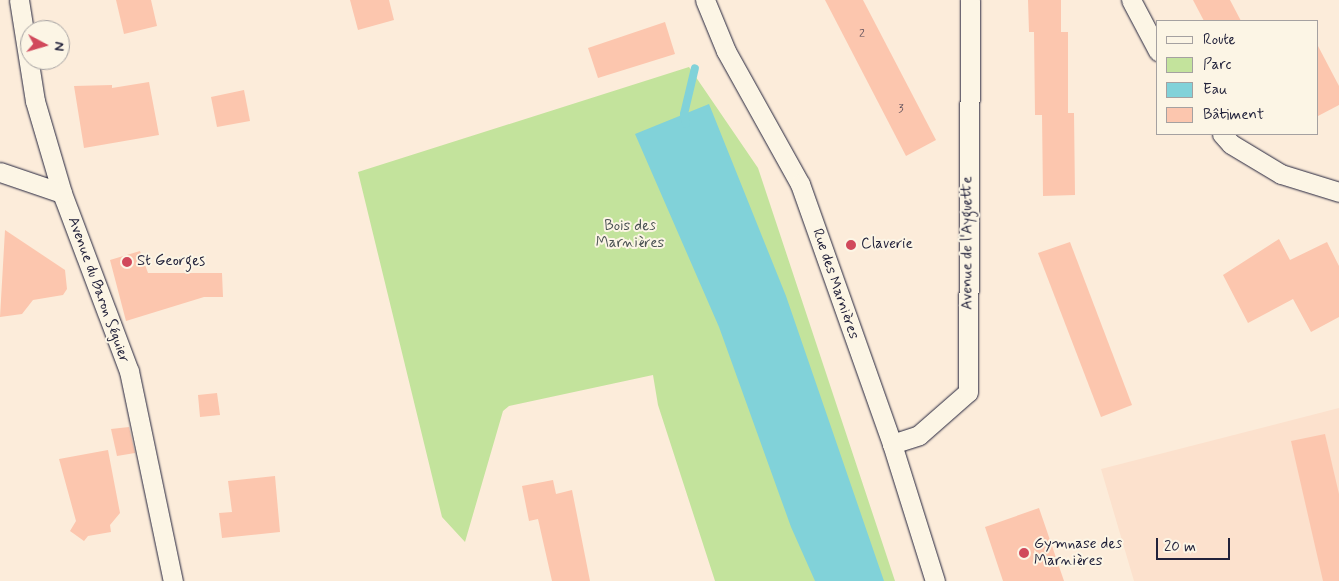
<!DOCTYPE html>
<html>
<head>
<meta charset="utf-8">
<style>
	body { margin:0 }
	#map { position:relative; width:1339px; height:581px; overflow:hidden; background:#fcecda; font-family:Mynerve,sans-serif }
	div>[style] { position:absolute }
	.built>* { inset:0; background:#fce1cd }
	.green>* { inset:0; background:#c3e39c }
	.water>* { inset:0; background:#81d2d9 }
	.stream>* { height:8px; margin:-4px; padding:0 4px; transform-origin:4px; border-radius:4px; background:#81d2d9 }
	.building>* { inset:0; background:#fcc6ae }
	.roads { filter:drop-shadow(0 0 1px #22223b) drop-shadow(0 0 1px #22223b) }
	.street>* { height:19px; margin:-9.5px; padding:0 9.5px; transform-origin:9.5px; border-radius:9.5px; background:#fcf5e5 }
	.dots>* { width:14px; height:14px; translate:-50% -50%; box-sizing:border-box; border:2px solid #fcf5e5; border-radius:50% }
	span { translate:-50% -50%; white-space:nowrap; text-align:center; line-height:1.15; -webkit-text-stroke:4px #fcf5e5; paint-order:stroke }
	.number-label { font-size:12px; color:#584b58 }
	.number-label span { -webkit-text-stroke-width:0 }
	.park-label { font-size:15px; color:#4a5253 }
	.street-label { font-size:15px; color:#22223b }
	.poi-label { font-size:15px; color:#22223b }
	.left { translate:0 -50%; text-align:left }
	.legend { position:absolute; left:1156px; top:20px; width:162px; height:115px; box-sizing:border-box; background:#fcf5e5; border:1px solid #a5a1a1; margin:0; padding:6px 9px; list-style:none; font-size:15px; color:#22223b }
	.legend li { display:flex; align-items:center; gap:10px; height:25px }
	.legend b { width:25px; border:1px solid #a5a1a1 }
	.north { position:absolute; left:20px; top:20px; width:50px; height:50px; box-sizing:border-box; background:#fcf5e5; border:1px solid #a5a1a1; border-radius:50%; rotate:96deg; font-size:14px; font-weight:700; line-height:20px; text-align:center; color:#22223b }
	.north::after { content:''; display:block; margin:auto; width:18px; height:22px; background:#d1495b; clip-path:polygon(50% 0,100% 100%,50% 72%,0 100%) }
	.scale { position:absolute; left:1156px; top:538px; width:74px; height:22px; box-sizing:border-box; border:2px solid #22223b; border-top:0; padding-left:6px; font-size:15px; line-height:18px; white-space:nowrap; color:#22223b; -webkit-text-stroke:4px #fcf5e5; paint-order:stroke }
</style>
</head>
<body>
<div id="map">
	<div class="built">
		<div style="clip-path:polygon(1339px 408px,1339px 581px,1134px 581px,1101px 469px)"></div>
	</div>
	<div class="green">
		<div style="clip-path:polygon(689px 67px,758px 168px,895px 581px,715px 581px,658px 405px,653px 375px,509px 406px,503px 411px,465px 542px,442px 517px,358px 172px)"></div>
	</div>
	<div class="water">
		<div style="clip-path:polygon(709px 104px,786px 296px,884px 581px,815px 581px,791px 527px,719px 327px,635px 134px)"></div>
	</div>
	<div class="stream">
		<div style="left:686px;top:124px;width:10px;rotate:-101deg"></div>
		<div style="left:684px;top:114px;width:47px;rotate:-76.6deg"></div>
	</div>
	<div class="building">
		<div style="clip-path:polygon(116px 0,151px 0,157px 26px,124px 34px)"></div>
		<div style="clip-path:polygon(350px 0,389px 0,394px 20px,358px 30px)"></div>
		<div style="clip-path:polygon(825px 0,863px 0,936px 140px,906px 156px)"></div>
		<div style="clip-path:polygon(1028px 0,1061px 0,1061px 32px,1068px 32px,1068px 113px,1074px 113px,1075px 195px,1043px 196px,1042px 115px,1035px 115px,1034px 32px,1029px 32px)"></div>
		<div style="clip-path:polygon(1193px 0,1230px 0,1241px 21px,1204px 21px)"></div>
		<div style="clip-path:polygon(665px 22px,675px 54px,598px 78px,588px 48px)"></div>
		<div style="clip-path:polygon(1318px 46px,1339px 86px,1339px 105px,1318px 116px)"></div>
		<div style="clip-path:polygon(149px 82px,159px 135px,84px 148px,74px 86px,112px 85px,112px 88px)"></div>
		<div style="clip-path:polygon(244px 90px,250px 121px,217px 127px,211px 97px)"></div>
		<div style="clip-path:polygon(5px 230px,65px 270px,67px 289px,63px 295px,33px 300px,22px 314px,0 317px)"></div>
		<div style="clip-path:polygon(1279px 239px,1290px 260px,1327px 242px,1339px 266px,1339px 317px,1311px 332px,1293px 299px,1248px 323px,1223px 275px)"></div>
		<div style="clip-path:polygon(1070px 242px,1132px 405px,1101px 417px,1038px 253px)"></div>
		<div style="clip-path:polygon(140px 251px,148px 273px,222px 273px,223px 297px,204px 297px,126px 321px,110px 260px)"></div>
		<div style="clip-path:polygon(217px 393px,220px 415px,200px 417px,198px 395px)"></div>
		<div style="clip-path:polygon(129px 427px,135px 453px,117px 456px,111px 429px)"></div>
		<div style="clip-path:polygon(1325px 434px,1339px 494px,1339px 581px,1323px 581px,1291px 441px)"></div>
		<div style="clip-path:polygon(108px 450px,120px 513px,110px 525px,111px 532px,88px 536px,84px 541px,70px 531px,76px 521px,59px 459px)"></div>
		<div style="clip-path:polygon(275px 476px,280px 532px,222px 538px,219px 513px,232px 512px,228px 481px)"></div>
		<div style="clip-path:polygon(553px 480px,556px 494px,572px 490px,590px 581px,552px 581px,538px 519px,529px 521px,522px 486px)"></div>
		<div style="clip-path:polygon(1039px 508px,1064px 581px,1003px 581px,985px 527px)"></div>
	</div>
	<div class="roads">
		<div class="street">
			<div style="left:19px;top:0;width:102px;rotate:81deg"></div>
			<div style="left:35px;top:101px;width:96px;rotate:73.6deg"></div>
			<div style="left:62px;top:193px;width:190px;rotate:69.4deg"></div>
			<div style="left:129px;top:371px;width:215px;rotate:78.2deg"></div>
			<div style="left:705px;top:0;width:55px;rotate:67.6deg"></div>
			<div style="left:726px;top:51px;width:152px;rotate:60.9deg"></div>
			<div style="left:800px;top:184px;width:276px;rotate:70.5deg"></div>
			<div style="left:892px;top:444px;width:144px;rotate:72.6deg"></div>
			<div style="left:1131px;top:0;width:58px;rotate:62.1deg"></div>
			<div style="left:1222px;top:134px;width:13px;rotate:48deg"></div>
			<div style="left:1231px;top:144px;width:58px;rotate:31deg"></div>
			<div style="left:1281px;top:174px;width:61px;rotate:17.2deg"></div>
			<div style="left:0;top:172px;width:65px;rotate:18.7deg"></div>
			<div style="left:892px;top:444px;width:28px;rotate:-18deg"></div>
			<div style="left:919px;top:435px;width:65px;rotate:-41.3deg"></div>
			<div style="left:968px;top:392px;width:392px;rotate:-89.7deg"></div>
		</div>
	</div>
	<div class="dots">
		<div style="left:851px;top:245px;background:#d1495b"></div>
		<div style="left:127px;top:262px;background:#d1495b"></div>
		<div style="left:1024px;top:553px;background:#d1495b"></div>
	</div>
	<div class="number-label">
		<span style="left:862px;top:35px">2</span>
		<span style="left:901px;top:110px">3</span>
	</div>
	<div class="park-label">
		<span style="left:630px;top:235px">Bois des<br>Marnières</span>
	</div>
	<div class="street-label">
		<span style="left:968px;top:243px;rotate:-90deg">Avenue de l'Ayguette</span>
		<span style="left:835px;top:284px;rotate:71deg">Rue des Marnières</span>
		<span style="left:98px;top:290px;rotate:70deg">Avenue du Baron Séguier</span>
	</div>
	<div class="poi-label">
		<span class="left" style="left:861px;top:245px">Claverie</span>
		<span class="left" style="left:137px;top:262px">St Georges</span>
		<span class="left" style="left:1034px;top:553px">Gymnase des<br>Marnières</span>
	</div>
	<ul class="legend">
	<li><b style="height:6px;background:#fcf5e5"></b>Route</li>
	<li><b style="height:14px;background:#c3e39c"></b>Parc</li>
	<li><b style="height:14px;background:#81d2d9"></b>Eau</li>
	<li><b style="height:14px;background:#fcc6ae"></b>Bâtiment</li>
	</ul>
	<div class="north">N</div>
	<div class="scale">20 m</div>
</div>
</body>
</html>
